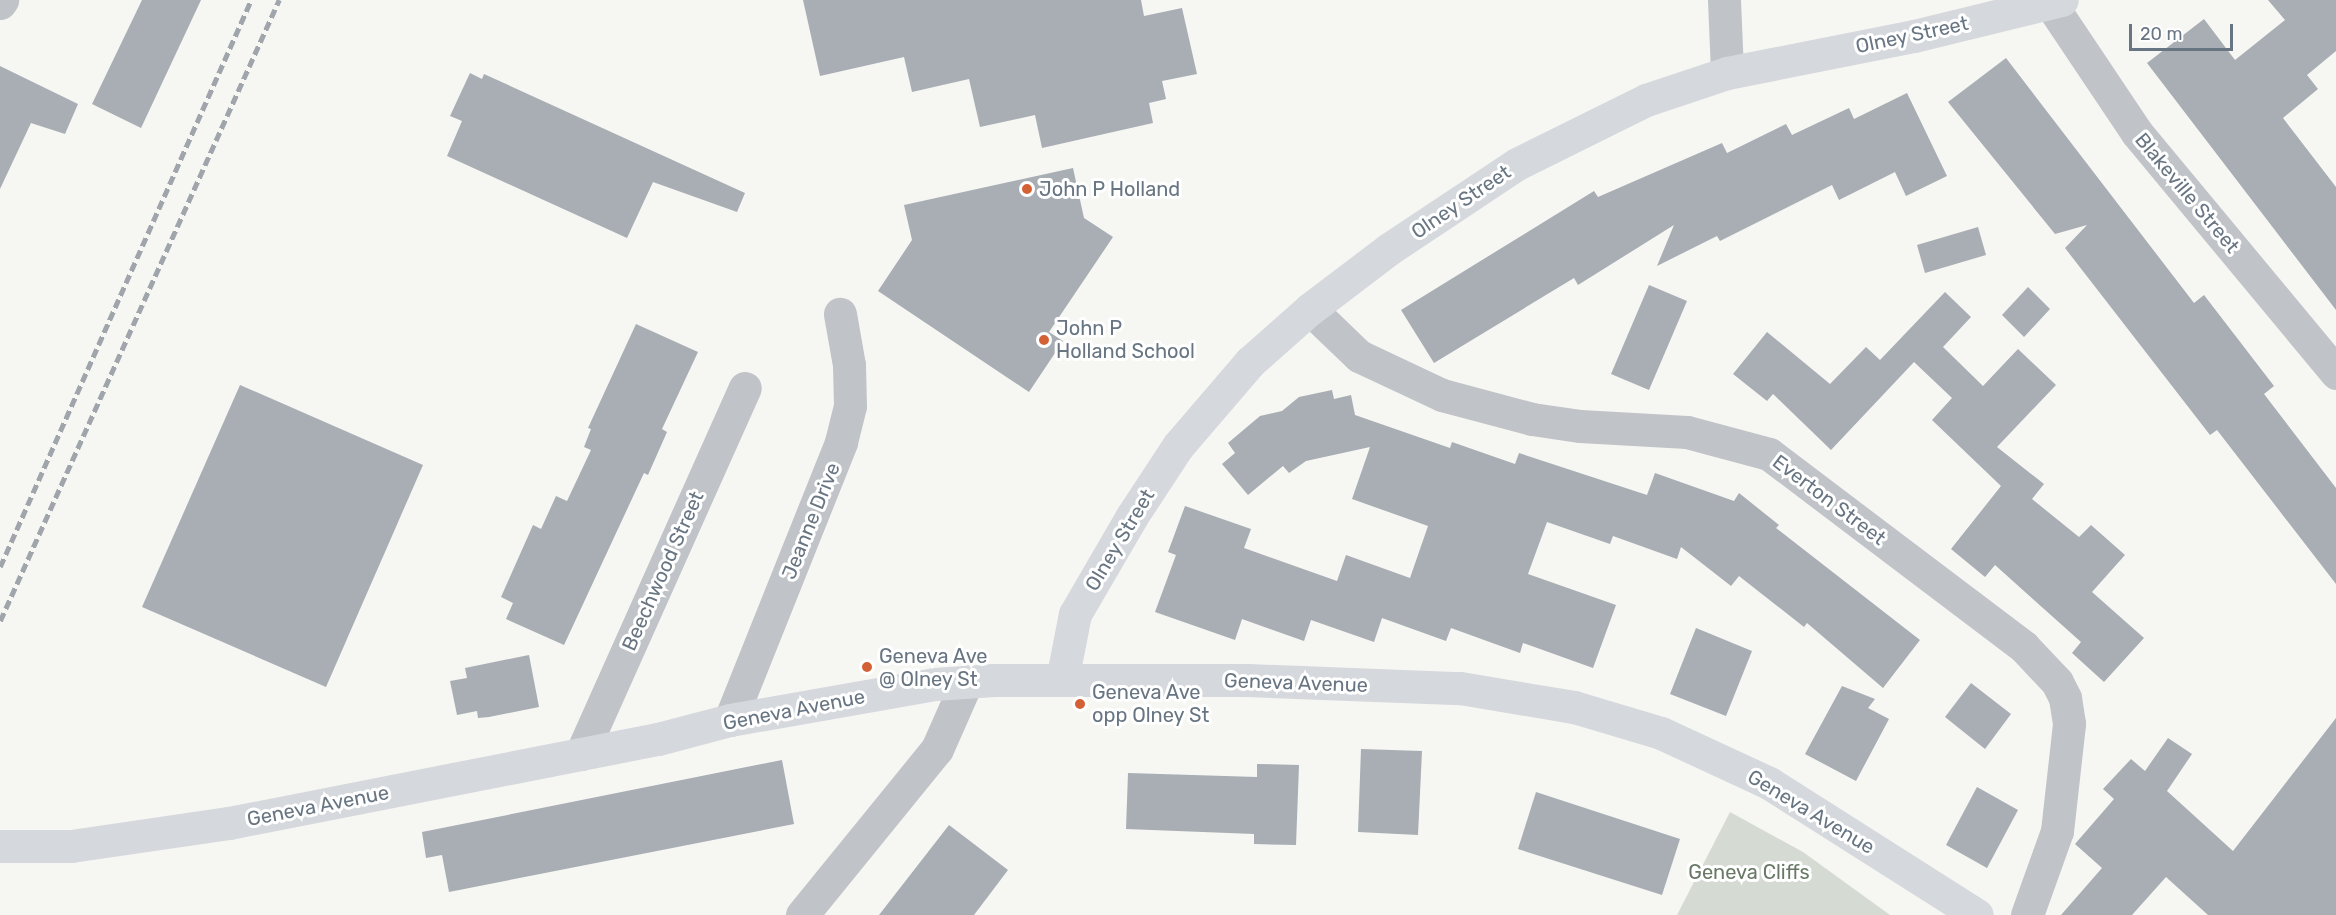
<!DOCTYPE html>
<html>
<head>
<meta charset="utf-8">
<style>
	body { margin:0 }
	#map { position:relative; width:2336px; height:915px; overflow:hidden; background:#f6f6f3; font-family:Rubik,sans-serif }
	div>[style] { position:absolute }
	.green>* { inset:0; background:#d5dbd3 }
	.building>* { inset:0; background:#a8aeb4 }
	.street>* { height:33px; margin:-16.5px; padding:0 16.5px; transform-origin:16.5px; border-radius:16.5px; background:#c0c3c7 }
	.secondary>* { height:33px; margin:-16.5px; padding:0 16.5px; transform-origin:16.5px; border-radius:16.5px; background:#d5d8dc }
	.rail>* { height:4.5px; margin-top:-2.25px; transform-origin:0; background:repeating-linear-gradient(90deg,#a0a5ab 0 9px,transparent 0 13.5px) }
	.dots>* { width:16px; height:16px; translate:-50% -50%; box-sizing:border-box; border:3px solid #fff; border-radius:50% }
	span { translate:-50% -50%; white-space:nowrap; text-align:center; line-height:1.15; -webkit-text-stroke:6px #fff; paint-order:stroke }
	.street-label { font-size:20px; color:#687582 }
	.poi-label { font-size:20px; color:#687582 }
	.left { translate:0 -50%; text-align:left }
	.park-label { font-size:20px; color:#697966 }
	.scale { position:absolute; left:2129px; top:24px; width:104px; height:27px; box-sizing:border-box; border:3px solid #687582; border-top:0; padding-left:8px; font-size:18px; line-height:21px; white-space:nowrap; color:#687582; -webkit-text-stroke:4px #fff; paint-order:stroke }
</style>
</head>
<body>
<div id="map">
	<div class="green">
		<div style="clip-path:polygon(1730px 812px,1803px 852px,1890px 915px,1677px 915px)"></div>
	</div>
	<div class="building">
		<div style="clip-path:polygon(142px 0,201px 0,141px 128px,92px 104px)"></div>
		<div style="clip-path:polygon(803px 0,1141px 0,1144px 16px,1182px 8px,1197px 74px,1162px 81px,1166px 99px,1149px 103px,1153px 123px,1042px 148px,1035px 115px,980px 127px,969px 79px,912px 92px,904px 57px,820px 76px)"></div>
		<div style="clip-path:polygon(2268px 0,2336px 0,2336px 51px,2307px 75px,2318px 89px,2283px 118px,2336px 187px,2336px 310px,2147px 63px,2204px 19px,2235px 60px,2285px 20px)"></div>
		<div style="clip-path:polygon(2006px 58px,2194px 303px,2204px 295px,2274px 386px,2264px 394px,2336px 488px,2336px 584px,2217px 430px,2210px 435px,2065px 248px,2087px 225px,2055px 234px,1948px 102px)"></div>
		<div style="clip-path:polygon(0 66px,78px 104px,65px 134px,31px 123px,0 189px)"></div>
		<div style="clip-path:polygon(470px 73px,482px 79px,484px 74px,745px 193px,737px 212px,653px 182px,627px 238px,447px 156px,462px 121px,450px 116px)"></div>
		<div style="clip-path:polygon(1907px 93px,1947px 176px,1906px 196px,1895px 172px,1839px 200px,1832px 185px,1720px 241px,1717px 236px,1657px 266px,1674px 225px,1578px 285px,1574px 278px,1434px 363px,1401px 310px,1594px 191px,1598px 197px,1722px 143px,1727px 153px,1786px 124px,1792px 135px,1849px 108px,1854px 119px)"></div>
		<div style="clip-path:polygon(1073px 168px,1084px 218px,1113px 237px,1049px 332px,1063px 341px,1029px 392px,878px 291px,912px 240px,904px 205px)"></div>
		<div style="clip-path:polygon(1978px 227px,1986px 255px,1925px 273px,1917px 245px)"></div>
		<div style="clip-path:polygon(1649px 285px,1687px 301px,1649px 390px,1611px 374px)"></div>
		<div style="clip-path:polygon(2028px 287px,2050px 309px,2024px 337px,2002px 315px)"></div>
		<div style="clip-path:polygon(1945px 292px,1971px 317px,1943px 347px,1983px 386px,2018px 349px,2056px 385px,1997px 447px,2044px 484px,2032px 499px,2079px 537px,2091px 525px,2125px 555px,2092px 592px,2144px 638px,2104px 682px,2072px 653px,2081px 642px,1995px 565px,1985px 577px,1951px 549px,2001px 486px,1932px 420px,1952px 398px,1914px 362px,1831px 450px,1773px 394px,1767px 401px,1733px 374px,1767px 332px,1830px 384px,1866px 347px,1880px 360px)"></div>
		<div style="clip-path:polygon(636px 324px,698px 352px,662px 429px,667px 432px,648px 475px,644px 473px,564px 645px,506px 619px,513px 603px,501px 597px,533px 525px,541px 529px,556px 496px,567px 501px,591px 450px,584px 447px,591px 429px,588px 428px)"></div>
		<div style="clip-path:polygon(240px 385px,423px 465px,326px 687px,142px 607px)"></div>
		<div style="clip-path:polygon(1332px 390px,1334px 399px,1351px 395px,1355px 415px,1450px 448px,1452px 442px,1515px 464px,1519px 453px,1647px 495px,1655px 473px,1734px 501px,1739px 493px,1779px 525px,1776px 528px,1920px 640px,1883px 688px,1807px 623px,1804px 627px,1739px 576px,1731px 586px,1681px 547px,1677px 559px,1613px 536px,1610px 544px,1547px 522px,1528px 574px,1616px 605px,1593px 668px,1523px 643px,1520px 653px,1451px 628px,1446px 641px,1382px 618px,1374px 642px,1311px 620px,1304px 641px,1242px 619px,1235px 640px,1155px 612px,1176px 555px,1168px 552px,1185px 506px,1251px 529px,1244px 548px,1337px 581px,1346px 555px,1410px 578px,1428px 526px,1352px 499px,1370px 447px,1306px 461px,1289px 473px,1283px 466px,1248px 495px,1222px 464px,1235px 453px,1228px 443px,1260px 416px,1282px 411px,1299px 397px)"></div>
		<div style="clip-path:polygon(1696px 628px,1752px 651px,1726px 716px,1670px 694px)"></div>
		<div style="clip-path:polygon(529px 655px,539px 707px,489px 717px,478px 718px,477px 711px,457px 715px,450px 681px,467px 678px,465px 668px)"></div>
		<div style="clip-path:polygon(1971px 683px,2011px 714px,1985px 749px,1945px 717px)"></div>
		<div style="clip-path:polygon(1842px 686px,1875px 699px,1868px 708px,1889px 719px,1856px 781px,1805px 754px)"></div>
		<div style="clip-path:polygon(2336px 718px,2336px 915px,2208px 915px,2166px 877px,2132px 915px,2061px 915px,2102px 868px,2075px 844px,2114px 799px,2103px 789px,2131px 759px,2145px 771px,2168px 738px,2192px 754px,2167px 791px,2233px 851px)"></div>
		<div style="clip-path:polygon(1361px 749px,1422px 751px,1418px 835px,1358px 832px)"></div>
		<div style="clip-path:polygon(782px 760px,794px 824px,449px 892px,442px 855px,426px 858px,422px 832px)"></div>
		<div style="clip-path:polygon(1257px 764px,1299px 765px,1296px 845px,1254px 844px,1254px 834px,1126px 829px,1128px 773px,1257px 777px)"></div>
		<div style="clip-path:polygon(1977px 787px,2018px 810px,1987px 868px,1946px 845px)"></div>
		<div style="clip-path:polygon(1536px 792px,1680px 839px,1662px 895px,1518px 849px)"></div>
		<div style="clip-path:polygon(949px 825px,1008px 870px,974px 915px,879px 915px)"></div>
	</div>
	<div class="street">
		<div style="left:1724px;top:0;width:73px;rotate:87.6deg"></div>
		<div style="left:0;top:3px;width:4px;rotate:-56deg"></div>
		<div style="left:2050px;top:3px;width:156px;rotate:56.2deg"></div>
		<div style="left:2137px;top:133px;width:312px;rotate:50.3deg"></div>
		<div style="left:1310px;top:309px;width:68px;rotate:43.8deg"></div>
		<div style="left:1359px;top:356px;width:92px;rotate:25.2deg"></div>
		<div style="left:1442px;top:395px;width:93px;rotate:14.9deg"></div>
		<div style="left:1532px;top:419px;width:49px;rotate:8.3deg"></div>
		<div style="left:1580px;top:426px;width:107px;rotate:3.2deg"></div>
		<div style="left:1687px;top:432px;width:85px;rotate:15deg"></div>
		<div style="left:1769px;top:454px;width:320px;rotate:37.1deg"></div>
		<div style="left:2024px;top:647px;width:48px;rotate:46.7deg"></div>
		<div style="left:2057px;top:682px;width:18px;rotate:63deg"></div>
		<div style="left:2065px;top:698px;width:26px;rotate:81deg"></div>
		<div style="left:2069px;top:724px;width:108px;rotate:96.4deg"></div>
		<div style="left:2057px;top:831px;width:89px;rotate:109.7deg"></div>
		<div style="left:730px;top:720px;width:299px;rotate:-68.2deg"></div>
		<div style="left:841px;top:442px;width:37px;rotate:-76deg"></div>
		<div style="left:850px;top:406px;width:41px;rotate:-91.4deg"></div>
		<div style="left:849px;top:365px;width:52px;rotate:-100deg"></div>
		<div style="left:581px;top:754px;width:401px;rotate:-65.9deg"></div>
		<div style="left:802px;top:915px;width:214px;rotate:-50.9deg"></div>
		<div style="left:937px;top:749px;width:74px;rotate:-66.2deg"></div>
	</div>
	<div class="secondary">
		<div style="left:1062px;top:680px;width:67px;rotate:-78.9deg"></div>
		<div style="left:1075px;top:614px;width:113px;rotate:-59.8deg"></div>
		<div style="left:1132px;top:516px;width:84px;rotate:-56.7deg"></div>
		<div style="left:1178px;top:446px;width:111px;rotate:-49.4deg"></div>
		<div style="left:1250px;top:362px;width:80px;rotate:-41.5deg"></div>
		<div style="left:1310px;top:309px;width:99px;rotate:-37.2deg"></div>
		<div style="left:1389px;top:249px;width:154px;rotate:-33.6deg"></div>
		<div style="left:1517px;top:164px;width:144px;rotate:-26.4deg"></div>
		<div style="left:1646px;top:100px;width:85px;rotate:-18.4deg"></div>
		<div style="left:1727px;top:73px;width:191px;rotate:-11.2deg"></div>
		<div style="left:1914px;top:36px;width:152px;rotate:-13.7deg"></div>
		<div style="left:0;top:846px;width:71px"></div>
		<div style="left:71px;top:846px;width:160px;rotate:-8.3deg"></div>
		<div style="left:229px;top:823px;width:437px;rotate:-11.1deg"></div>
		<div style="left:658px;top:739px;width:74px;rotate:-14.8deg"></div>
		<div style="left:730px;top:720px;width:208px;rotate:-10deg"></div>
		<div style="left:935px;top:684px;width:59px;rotate:-3.9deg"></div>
		<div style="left:994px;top:680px;width:253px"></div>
		<div style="left:1247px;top:680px;width:213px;rotate:2.2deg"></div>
		<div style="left:1460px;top:688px;width:116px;rotate:9.5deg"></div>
		<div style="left:1574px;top:707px;width:91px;rotate:16.6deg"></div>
		<div style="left:1661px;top:733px;width:119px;rotate:24.8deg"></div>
		<div style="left:1769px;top:783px;width:246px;rotate:32.4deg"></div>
	</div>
	<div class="rail">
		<div style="left:0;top:567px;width:620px;rotate:-66.12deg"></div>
		<div style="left:0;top:621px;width:681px;rotate:-65.81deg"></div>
	</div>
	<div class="dots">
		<div style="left:1027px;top:189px;background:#d46036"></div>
		<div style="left:1044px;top:340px;background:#d46036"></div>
		<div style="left:867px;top:667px;background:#d46036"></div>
		<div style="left:1080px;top:704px;background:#d46036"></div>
	</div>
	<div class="street-label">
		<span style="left:1912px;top:35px;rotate:-12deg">Olney Street</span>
		<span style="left:2187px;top:193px;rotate:50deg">Blakeville Street</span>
		<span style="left:1461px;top:202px;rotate:-34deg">Olney Street</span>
		<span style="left:1829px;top:500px;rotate:37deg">Everton Street</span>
		<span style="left:811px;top:521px;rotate:-68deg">Jeanne Drive</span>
		<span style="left:1120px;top:540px;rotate:-59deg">Olney Street</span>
		<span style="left:663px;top:571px;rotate:-66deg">Beechwood Street</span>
		<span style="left:1296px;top:683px;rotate:2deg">Geneva Avenue</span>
		<span style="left:794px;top:710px;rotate:-11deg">Geneva Avenue</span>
		<span style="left:318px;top:806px;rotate:-11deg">Geneva Avenue</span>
		<span style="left:1811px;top:812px;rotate:31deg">Geneva Avenue</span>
	</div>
	<div class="poi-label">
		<span class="left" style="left:1039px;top:189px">John P Holland</span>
		<span class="left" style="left:1056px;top:340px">John P<br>Holland School</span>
		<span class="left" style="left:879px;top:668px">Geneva Ave<br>@ Olney St</span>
		<span class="left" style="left:1092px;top:704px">Geneva Ave<br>opp Olney St</span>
	</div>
	<div class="park-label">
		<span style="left:1749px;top:872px">Geneva Cliffs</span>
	</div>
	<div class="scale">20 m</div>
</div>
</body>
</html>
